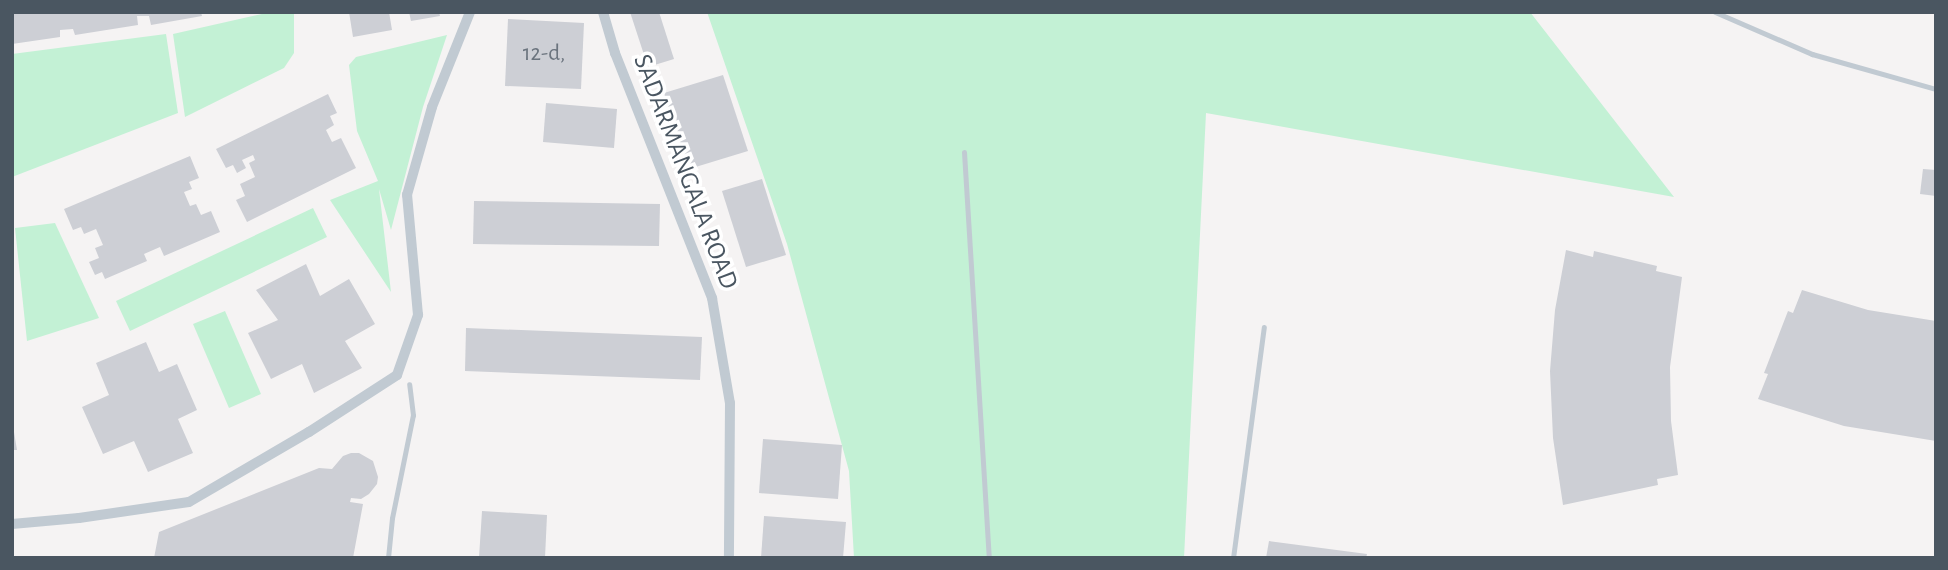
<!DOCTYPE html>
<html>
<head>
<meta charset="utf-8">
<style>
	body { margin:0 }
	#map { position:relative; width:1948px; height:570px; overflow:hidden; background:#f5f3f3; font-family:"Alegreya Sans",sans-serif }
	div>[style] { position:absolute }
	.green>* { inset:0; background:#c3f1d5 }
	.building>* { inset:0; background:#cdcfd5 }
	.service>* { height:5px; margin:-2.5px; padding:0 2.5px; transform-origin:2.5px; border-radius:2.5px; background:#c1cad2 }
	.minor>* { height:10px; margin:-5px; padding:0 5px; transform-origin:5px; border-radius:5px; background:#c1cad2 }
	span { translate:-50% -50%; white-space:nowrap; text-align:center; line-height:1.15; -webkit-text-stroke:7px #fff; paint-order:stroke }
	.number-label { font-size:23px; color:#6b747e }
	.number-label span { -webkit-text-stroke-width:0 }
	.street-label { font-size:26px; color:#4a5661 }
	.frame { position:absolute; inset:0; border:14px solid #4a5661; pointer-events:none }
</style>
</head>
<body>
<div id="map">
	<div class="green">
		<div style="clip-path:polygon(271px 12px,294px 12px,294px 53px,284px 68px,185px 117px,173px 34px)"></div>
		<div style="clip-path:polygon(707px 12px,1530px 12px,1674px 197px,1206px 113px,1184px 558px,854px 558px,849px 471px,787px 244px)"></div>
		<div style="clip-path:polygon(166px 34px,178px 113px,12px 177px,12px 54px)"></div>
		<div style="clip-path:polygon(447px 35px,423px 107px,391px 230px,379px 189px,391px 292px,330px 200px,378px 181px,357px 131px,349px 65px,356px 57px)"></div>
		<div style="clip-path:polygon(313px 208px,327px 237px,130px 331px,116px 301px)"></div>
		<div style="clip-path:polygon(55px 223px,99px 318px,27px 341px,15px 228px)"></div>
		<div style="clip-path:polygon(225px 311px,261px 394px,229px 408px,193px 324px)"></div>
	</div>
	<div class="building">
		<div style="clip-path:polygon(12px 12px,201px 12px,202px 16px,151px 25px,149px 16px,137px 16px,138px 25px,75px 35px,73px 29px,60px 30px,60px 37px,12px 44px)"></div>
		<div style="clip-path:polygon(349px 12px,389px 12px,392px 30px,353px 37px)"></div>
		<div style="clip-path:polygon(409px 12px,439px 12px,440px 16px,411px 21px)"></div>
		<div style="clip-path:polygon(630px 12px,659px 12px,674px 59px,648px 67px)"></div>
		<div style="clip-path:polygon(508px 19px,584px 23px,581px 89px,505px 86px)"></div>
		<div style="clip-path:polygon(723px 75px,748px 151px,689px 169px,664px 93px)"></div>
		<div style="clip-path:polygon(328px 94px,337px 113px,330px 116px,334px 125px,326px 130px,332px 142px,341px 138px,356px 168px,247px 222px,236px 200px,245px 196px,240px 184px,255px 177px,249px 163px,255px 160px,253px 155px,242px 160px,246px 168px,237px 173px,233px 165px,226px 168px,216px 149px)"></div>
		<div style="clip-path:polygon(546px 103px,617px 109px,614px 148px,543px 142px)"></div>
		<div style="clip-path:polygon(190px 156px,199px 178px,189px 182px,192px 189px,184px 192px,190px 206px,196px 204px,201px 215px,211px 211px,220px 232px,164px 256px,160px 247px,144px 254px,147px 261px,105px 279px,102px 272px,95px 275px,89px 262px,99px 258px,95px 248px,103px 245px,96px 229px,84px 234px,81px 227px,73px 230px,64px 209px)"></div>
		<div style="clip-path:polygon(1923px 169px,1936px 170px,1936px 196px,1920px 194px)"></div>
		<div style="clip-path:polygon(762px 179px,786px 255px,746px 267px,722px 191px)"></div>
		<div style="clip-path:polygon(474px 201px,660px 204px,659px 246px,473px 244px)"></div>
		<div style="clip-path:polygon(1566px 250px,1593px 257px,1594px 251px,1657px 266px,1656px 271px,1682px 277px,1670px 367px,1671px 421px,1678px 475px,1657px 479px,1658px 485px,1563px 505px,1553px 438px,1550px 371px,1555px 310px)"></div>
		<div style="clip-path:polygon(306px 264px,320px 296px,349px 279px,375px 324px,345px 341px,362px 368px,314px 393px,302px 364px,271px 379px,248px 333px,278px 320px,256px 290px)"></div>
		<div style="clip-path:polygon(1802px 290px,1868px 310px,1936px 321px,1936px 441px,1844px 426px,1758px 399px,1768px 374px,1764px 373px,1788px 311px,1793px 313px)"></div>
		<div style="clip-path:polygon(466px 328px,702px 337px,700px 380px,465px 371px)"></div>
		<div style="clip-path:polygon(146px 342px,159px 372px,177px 364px,197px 410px,178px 419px,193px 453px,148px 472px,134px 441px,103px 454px,82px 407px,109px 395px,96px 363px)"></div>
		<div style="clip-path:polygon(12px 420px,17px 450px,12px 450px)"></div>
		<div style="clip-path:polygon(763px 439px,842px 445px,838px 499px,759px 493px)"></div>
		<div style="clip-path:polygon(351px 453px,359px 453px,373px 461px,378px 477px,377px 484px,369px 494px,361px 499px,351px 498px,350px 502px,363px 504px,353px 558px,154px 558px,159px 532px,319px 468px,332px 469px,343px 456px)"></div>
		<div style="clip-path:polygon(482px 511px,547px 515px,545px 558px,479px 558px)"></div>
		<div style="clip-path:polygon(764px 516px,846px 522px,843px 558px,761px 558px)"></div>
		<div style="clip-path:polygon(1269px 541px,1367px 554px,1366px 558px,1266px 558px)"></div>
	</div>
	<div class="service">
		<div style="left:1715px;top:12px;width:106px;rotate:23.4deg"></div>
		<div style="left:1812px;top:54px;width:129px;rotate:15.8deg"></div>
		<div style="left:964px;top:152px;width:407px;rotate:86.5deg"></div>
		<div style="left:388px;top:558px;width:40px;rotate:-84.3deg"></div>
		<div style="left:392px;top:518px;width:105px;rotate:-78.5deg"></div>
		<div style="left:413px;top:415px;width:31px;rotate:-97deg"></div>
		<div style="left:1233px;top:558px;width:233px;rotate:-82.4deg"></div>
	</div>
	<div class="minor">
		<div style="left:603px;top:12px;width:43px;rotate:73.7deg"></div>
		<div style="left:615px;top:53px;width:264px;rotate:68.4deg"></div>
		<div style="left:712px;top:298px;width:107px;rotate:80.3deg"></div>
		<div style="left:730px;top:403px;width:155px;rotate:90.4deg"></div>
		<div style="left:12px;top:524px;width:67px;rotate:-5.1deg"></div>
		<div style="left:79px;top:518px;width:111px;rotate:-8.3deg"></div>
		<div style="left:189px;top:502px;width:139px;rotate:-30.3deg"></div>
		<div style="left:309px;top:432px;width:105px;rotate:-32.9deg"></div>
		<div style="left:397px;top:375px;width:64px;rotate:-70.7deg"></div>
		<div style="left:418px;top:315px;width:121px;rotate:-95.2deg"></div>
		<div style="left:407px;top:195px;width:91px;rotate:-74.1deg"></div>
		<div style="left:432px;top:107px;width:102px;rotate:-68.2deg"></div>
	</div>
	<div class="number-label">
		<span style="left:544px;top:54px">12-d,</span>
	</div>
	<div class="street-label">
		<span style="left:685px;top:172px;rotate:69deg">SADARMANGALA ROAD</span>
	</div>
	<div class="frame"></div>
</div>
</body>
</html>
